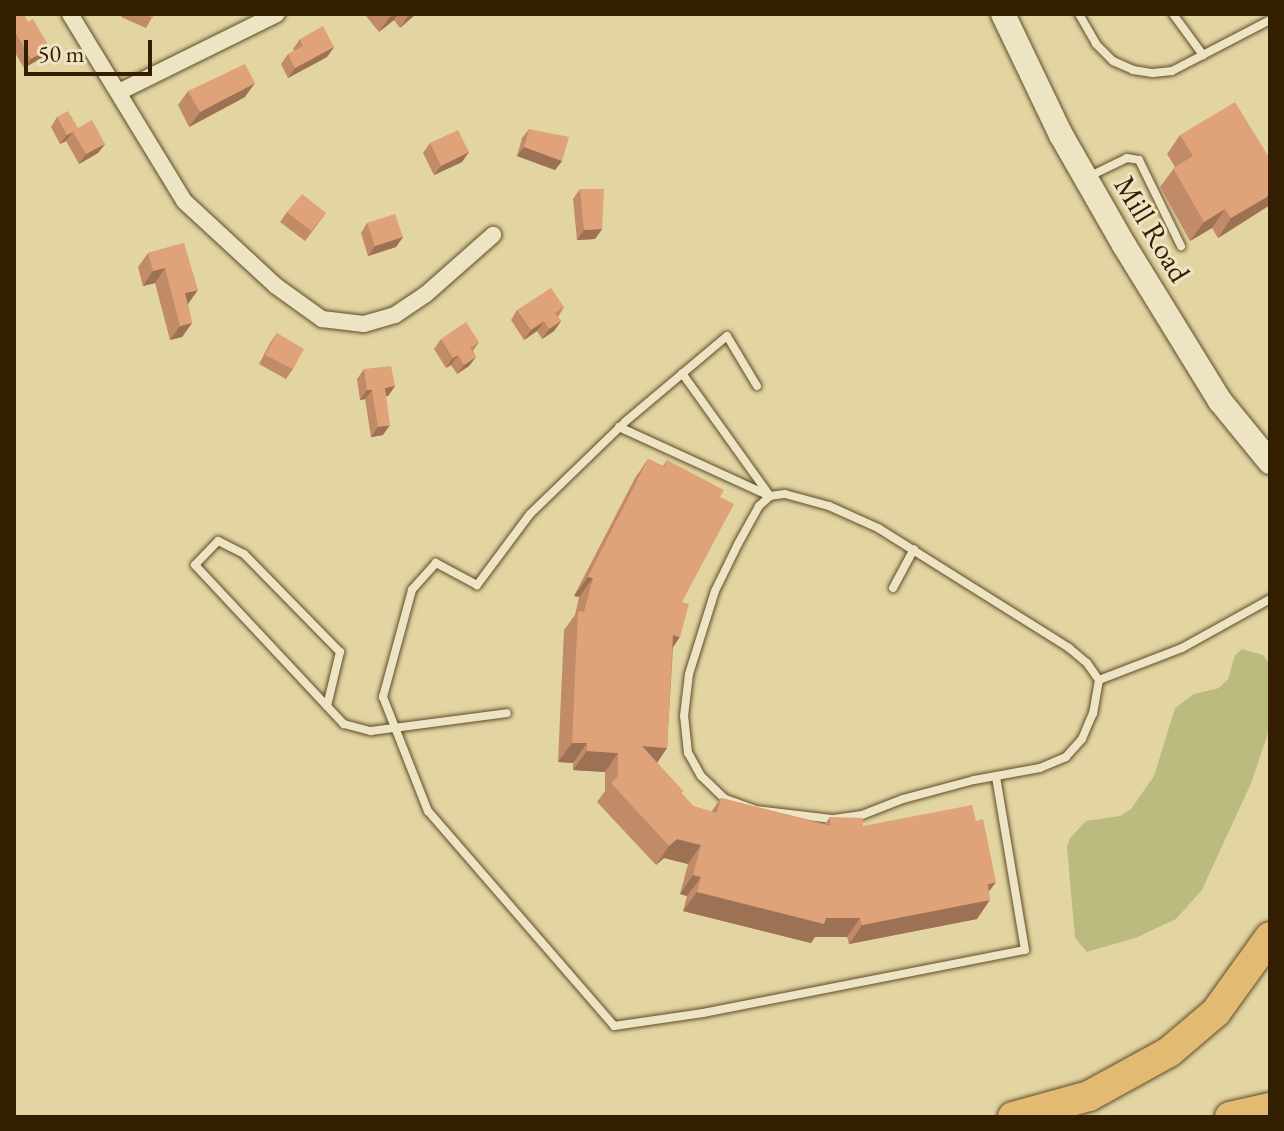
<!DOCTYPE html>
<html>
<head>
<meta charset="utf-8">
<style>
	body { margin:0 }
	#map { position:relative; width:1284px; height:1131px; overflow:hidden; background:#e3d5a2; font-family:"EB Garamond",serif }
	div>[style] { position:absolute }
	.green>* { inset:0; background:#bcbb7f }
	.roads { filter:drop-shadow(0 0 2px #5f4c2a) drop-shadow(0 0 2px #5f4c2a) }
	.lane>* { height:8px; margin:-4px; padding:0 4px; transform-origin:4px; border-radius:4px; background:#ede4c3 }
	.street>* { height:16px; margin:-8px; padding:0 8px; transform-origin:8px; border-radius:8px; background:#ede4c3 }
	.secondary>* { height:24px; margin:-12px; padding:0 12px; transform-origin:12px; border-radius:12px; background:#ede4c3 }
	.highway>* { height:30px; margin:-15px; padding:0 15px; transform-origin:15px; border-radius:15px; background:#e2ba71 }
	.wall>* { inset:0; background:#c18b67 }
	.shaded-wall>* { inset:0; background:#9d7154 }
	.building>* { inset:0; background:#e0a278 }
	span { translate:-50% -50%; white-space:nowrap; text-align:center; line-height:1.15; -webkit-text-stroke:6px #ede4c3; paint-order:stroke }
	.street-label { font-size:30px; color:#331e02 }
	.frame { position:absolute; inset:0; border:16px solid #331e02; pointer-events:none }
	.scale { position:absolute; left:24px; top:40px; width:128px; height:36px; box-sizing:border-box; border:4px solid #331e02; border-top:0; padding-left:10px; font-size:24px; line-height:28px; white-space:nowrap; color:#331e02; -webkit-text-stroke:6px #ede4c3; paint-order:stroke }
</style>
</head>
<body>
<div id="map">
	<div class="green">
		<div style="clip-path:polygon(1242px 649px,1263px 655px,1270px 665px,1269px 730px,1252px 781px,1202px 890px,1176px 919px,1138px 937px,1087px 952px,1075px 938px,1067px 847px,1070px 838px,1086px 821px,1120px 816px,1131px 809px,1154px 776px,1175px 708px,1194px 694px,1219px 688px,1228px 679px,1235px 655px)"></div>
	</div>
	<div class="roads">
		<div class="lane">
			<div style="left:1079px;top:14px;width:34px;rotate:60deg"></div>
			<div style="left:1096px;top:44px;width:24px;rotate:45deg"></div>
			<div style="left:1113px;top:61px;width:22px;rotate:24deg"></div>
			<div style="left:1133px;top:70px;width:20px;rotate:9deg"></div>
			<div style="left:1153px;top:73px;width:19px;rotate:-6deg"></div>
			<div style="left:1172px;top:71px;width:110px;rotate:-27.5deg"></div>
			<div style="left:1173px;top:14px;width:51px;rotate:53.8deg"></div>
			<div style="left:1090px;top:176px;width:41px;rotate:-25.9deg"></div>
			<div style="left:1127px;top:158px;width:12px;rotate:9deg"></div>
			<div style="left:1139px;top:160px;width:96px;rotate:64deg"></div>
			<div style="left:757px;top:386px;width:58px;rotate:-121deg"></div>
			<div style="left:727px;top:336px;width:133px;rotate:139.9deg"></div>
			<div style="left:625px;top:422px;width:132px;rotate:135.9deg"></div>
			<div style="left:530px;top:514px;width:89px;rotate:126.7deg"></div>
			<div style="left:477px;top:585px;width:47px;rotate:-151.8deg"></div>
			<div style="left:436px;top:563px;width:36px;rotate:132deg"></div>
			<div style="left:412px;top:590px;width:111px;rotate:105.2deg"></div>
			<div style="left:383px;top:697px;width:123px;rotate:68.5deg"></div>
			<div style="left:428px;top:811px;width:284px;rotate:49.1deg"></div>
			<div style="left:614px;top:1026px;width:90px;rotate:-8.3deg"></div>
			<div style="left:703px;top:1013px;width:328px;rotate:-11.1deg"></div>
			<div style="left:1025px;top:950px;width:176px;rotate:-99.5deg"></div>
			<div style="left:619px;top:427px;width:166px;rotate:24.6deg"></div>
			<div style="left:770px;top:496px;width:151px;rotate:-125.6deg"></div>
			<div style="left:785px;top:494px;width:46px;rotate:15.3deg"></div>
			<div style="left:829px;top:506px;width:54px;rotate:24.2deg"></div>
			<div style="left:878px;top:528px;width:226px;rotate:32.1deg"></div>
			<div style="left:1069px;top:648px;width:23px;rotate:40deg"></div>
			<div style="left:1087px;top:663px;width:21px;rotate:55deg"></div>
			<div style="left:1099px;top:680px;width:34px;rotate:100deg"></div>
			<div style="left:1093px;top:713px;width:28px;rotate:113deg"></div>
			<div style="left:1082px;top:739px;width:24px;rotate:132deg"></div>
			<div style="left:1066px;top:757px;width:28px;rotate:157deg"></div>
			<div style="left:1040px;top:768px;width:67px;rotate:169.7deg"></div>
			<div style="left:974px;top:780px;width:73px;rotate:165deg"></div>
			<div style="left:903px;top:799px;width:44px;rotate:158.7deg"></div>
			<div style="left:862px;top:815px;width:30px;rotate:172deg"></div>
			<div style="left:832px;top:819px;width:77px;rotate:-173.2deg"></div>
			<div style="left:756px;top:810px;width:33px;rotate:-160deg"></div>
			<div style="left:725px;top:799px;width:33px;rotate:-136deg"></div>
			<div style="left:701px;top:776px;width:26px;rotate:-119deg"></div>
			<div style="left:688px;top:753px;width:37px;rotate:-96deg"></div>
			<div style="left:684px;top:716px;width:42px;rotate:-83.2deg"></div>
			<div style="left:689px;top:674px;width:87px;rotate:-72.6deg"></div>
			<div style="left:715px;top:591px;width:52px;rotate:-63.9deg"></div>
			<div style="left:738px;top:544px;width:43px;rotate:-61.1deg"></div>
			<div style="left:759px;top:506px;width:15px;rotate:-42deg"></div>
			<div style="left:770px;top:496px;width:15px;rotate:-8deg"></div>
			<div style="left:893px;top:588px;width:44px;rotate:-61.7deg"></div>
			<div style="left:1099px;top:680px;width:89px;rotate:-21.1deg"></div>
			<div style="left:1182px;top:648px;width:101px;rotate:-29.1deg"></div>
			<div style="left:327px;top:706px;width:56px;rotate:-76.5deg"></div>
			<div style="left:340px;top:652px;width:137px;rotate:-134.4deg"></div>
			<div style="left:244px;top:554px;width:29px;rotate:-153deg"></div>
			<div style="left:218px;top:541px;width:33px;rotate:134deg"></div>
			<div style="left:195px;top:565px;width:218px;rotate:46.9deg"></div>
			<div style="left:344px;top:724px;width:28px;rotate:15deg"></div>
			<div style="left:371px;top:731px;width:137px;rotate:-7.5deg"></div>
		</div>
		<div class="street">
			<div style="left:70px;top:14px;width:219px;rotate:58.6deg"></div>
			<div style="left:184px;top:201px;width:125px;rotate:42.7deg"></div>
			<div style="left:276px;top:286px;width:57px;rotate:35.7deg"></div>
			<div style="left:322px;top:319px;width:42px;rotate:6.8deg"></div>
			<div style="left:364px;top:324px;width:32px;rotate:-16deg"></div>
			<div style="left:395px;top:315px;width:36px;rotate:-34deg"></div>
			<div style="left:425px;top:295px;width:91px;rotate:-41.4deg"></div>
			<div style="left:119px;top:92px;width:176px;rotate:-26.3deg"></div>
		</div>
		<div class="secondary">
			<div style="left:1003px;top:14px;width:134px;rotate:64.4deg"></div>
			<div style="left:1061px;top:135px;width:127px;rotate:60.2deg"></div>
			<div style="left:1124px;top:245px;width:183px;rotate:58.4deg"></div>
			<div style="left:1220px;top:401px;width:79px;rotate:50.7deg"></div>
		</div>
		<div class="highway">
			<div style="left:1013px;top:1117px;width:79px;rotate:-15.4deg"></div>
			<div style="left:1089px;top:1096px;width:91px;rotate:-28.8deg"></div>
			<div style="left:1169px;top:1052px;width:62px;rotate:-40.4deg"></div>
			<div style="left:1216px;top:1012px;width:92px;rotate:-54.2deg"></div>
			<div style="left:1230px;top:1117px;width:41px;rotate:-12.7deg"></div>
		</div>
	</div>
	<div class="wall">
		<div style="clip-path:polygon(122px 14px,154px 14px,146px 28px,121px 17px)"></div>
		<div style="clip-path:polygon(367px 14px,416px 14px,400px 28px,394px 20px,379px 32px,366px 16px)"></div>
		<div style="clip-path:polygon(14px 16px,28px 22px,50px 48px,43px 57px,24px 68px,14px 51px)"></div>
		<div style="clip-path:polygon(300px 39px,334px 47px,327px 57px,288px 78px,281px 64px,288px 54px,294px 51px,293px 49px)"></div>
		<div style="clip-path:polygon(188px 91px,245px 97px,189px 127px,178px 105px)"></div>
		<div style="clip-path:polygon(57px 117px,105px 144px,98px 153px,79px 164px,66px 141px,60px 144px,51px 127px)"></div>
		<div style="clip-path:polygon(529px 129px,562px 161px,555px 170px,517px 156px,522px 138px)"></div>
		<div style="clip-path:polygon(1180px 135px,1270px 159px,1270px 205px,1218px 238px,1212px 228px,1190px 241px,1160px 187px,1175px 167px,1167px 154px)"></div>
		<div style="clip-path:polygon(430px 143px,469px 152px,462px 162px,434px 175px,423px 153px)"></div>
		<div style="clip-path:polygon(580px 189px,602px 229px,595px 239px,577px 240px,573px 199px)"></div>
		<div style="clip-path:polygon(287px 212px,326px 213px,305px 241px,280px 222px)"></div>
		<div style="clip-path:polygon(367px 223px,403px 237px,396px 247px,368px 256px,361px 233px)"></div>
		<div style="clip-path:polygon(184px 243px,188px 304px,192px 323px,182px 337px,170px 340px,155px 283px,143px 286px,138px 267px,148px 253px)"></div>
		<div style="clip-path:polygon(564px 307px,558px 317px,561px 321px,554px 331px,542px 339px,537px 331px,524px 340px,511px 320px,517px 310px)"></div>
		<div style="clip-path:polygon(277px 333px,293px 369px,286px 379px,259px 364px,270px 343px)"></div>
		<div style="clip-path:polygon(441px 339px,479px 342px,473px 351px,476px 357px,469px 366px,457px 374px,451px 365px,446px 368px,434px 349px)"></div>
		<div style="clip-path:polygon(364px 369px,395px 386px,388px 396px,386px 396px,383px 435px,371px 437px,365px 399px,360px 400px,357px 379px)"></div>
		<div style="clip-path:polygon(648px 459px,663px 466px,667px 460px,720px 497px,682px 602px,673px 648px,667px 748px,657px 763px,683px 791px,681px 793px,693px 806px,711px 812px,721px 798px,825px 824px,830px 817px,863px 826px,989px 892px,977px 919px,849px 944px,847px 937px,815px 937px,811px 943px,683px 911px,687px 896px,680px 894px,688px 864px,664px 858px,656px 865px,597px 802px,605px 791px,605px 772px,573px 770px,573px 763px,558px 762px,564px 630px,575px 615px,579px 597px,574px 596px,635px 478px)"></div>
	</div>
	<div class="shaded-wall">
		<div style="clip-path:polygon(394px 14px,398px 14px,394px 20px,379px 32px,389px 18px)"></div>
		<div style="clip-path:polygon(409px 14px,416px 14px,400px 28px)"></div>
		<div style="clip-path:polygon(334px 47px,327px 57px,288px 78px,295px 68px)"></div>
		<div style="clip-path:polygon(50px 48px,43px 57px,24px 68px,31px 59px)"></div>
		<div style="clip-path:polygon(255px 83px,245px 97px,189px 127px,200px 112px)"></div>
		<div style="clip-path:polygon(73px 132px,66px 141px,60px 144px,67px 135px)"></div>
		<div style="clip-path:polygon(105px 144px,98px 153px,79px 164px,86px 154px)"></div>
		<div style="clip-path:polygon(524px 147px,562px 161px,555px 170px,517px 156px)"></div>
		<div style="clip-path:polygon(469px 152px,462px 162px,434px 175px,441px 166px)"></div>
		<div style="clip-path:polygon(1270px 195px,1270px 205px,1218px 238px,1231px 218px)"></div>
		<div style="clip-path:polygon(1225px 209px,1212px 228px,1190px 241px,1204px 222px)"></div>
		<div style="clip-path:polygon(602px 229px,595px 239px,577px 240px,584px 230px)"></div>
		<div style="clip-path:polygon(403px 237px,396px 247px,368px 256px,375px 246px)"></div>
		<div style="clip-path:polygon(165px 268px,155px 283px,143px 286px,153px 271px)"></div>
		<div style="clip-path:polygon(198px 290px,188px 304px,175px 308px,185px 293px)"></div>
		<div style="clip-path:polygon(544px 321px,537px 331px,524px 340px,531px 330px)"></div>
		<div style="clip-path:polygon(561px 321px,554px 331px,542px 339px,549px 329px)"></div>
		<div style="clip-path:polygon(192px 323px,182px 337px,170px 340px,180px 326px)"></div>
		<div style="clip-path:polygon(458px 355px,451px 365px,446px 368px,453px 358px)"></div>
		<div style="clip-path:polygon(476px 357px,469px 366px,457px 374px,464px 365px)"></div>
		<div style="clip-path:polygon(395px 386px,388px 396px,378px 398px,385px 388px)"></div>
		<div style="clip-path:polygon(367px 390px,372px 390px,365px 399px,360px 400px)"></div>
		<div style="clip-path:polygon(390px 425px,383px 435px,371px 437px,378px 427px)"></div>
		<div style="clip-path:polygon(588px 577px,593px 578px,579px 597px,574px 596px)"></div>
		<div style="clip-path:polygon(673px 635px,680px 637px,667px 656px)"></div>
		<div style="clip-path:polygon(572px 743px,587px 743px,573px 763px,558px 762px)"></div>
		<div style="clip-path:polygon(642px 746px,667px 748px,654px 767px)"></div>
		<div style="clip-path:polygon(587px 751px,618px 753px,605px 772px,573px 770px)"></div>
		<div style="clip-path:polygon(677px 839px,701px 845px,688px 864px,664px 858px,656px 865px,669px 846px)"></div>
		<div style="clip-path:polygon(693px 875px,701px 877px,687px 896px,680px 894px)"></div>
		<div style="clip-path:polygon(996px 882px,982px 901px,988px 884px)"></div>
		<div style="clip-path:polygon(697px 892px,826px 918px,860px 918px,847px 937px,815px 937px,811px 943px,683px 911px)"></div>
		<div style="clip-path:polygon(990px 900px,977px 919px,849px 944px,862px 925px)"></div>
	</div>
	<div class="building">
		<div style="clip-path:polygon(17px 14px,24px 14px,28px 22px,33px 19px,50px 48px,31px 59px,14px 30px,14px 16px)"></div>
		<div style="clip-path:polygon(143px 14px,154px 14px,153px 18px)"></div>
		<div style="clip-path:polygon(323px 26px,334px 47px,295px 68px,288px 54px,303px 46px,300px 39px)"></div>
		<div style="clip-path:polygon(245px 64px,255px 83px,200px 112px,188px 91px)"></div>
		<div style="clip-path:polygon(1235px 102px,1270px 159px,1270px 195px,1231px 218px,1225px 209px,1204px 222px,1173px 168px,1193px 156px,1180px 135px)"></div>
		<div style="clip-path:polygon(68px 111px,78px 128px,92px 120px,105px 144px,86px 154px,73px 132px,67px 135px,57px 117px)"></div>
		<div style="clip-path:polygon(529px 129px,569px 137px,562px 161px,524px 147px)"></div>
		<div style="clip-path:polygon(458px 130px,469px 152px,441px 166px,430px 143px)"></div>
		<div style="clip-path:polygon(580px 189px,604px 189px,602px 229px,584px 230px)"></div>
		<div style="clip-path:polygon(302px 194px,326px 213px,311px 231px,287px 212px)"></div>
		<div style="clip-path:polygon(395px 214px,403px 237px,375px 246px,367px 223px)"></div>
		<div style="clip-path:polygon(184px 243px,198px 290px,185px 293px,192px 323px,180px 326px,165px 268px,153px 271px,148px 253px)"></div>
		<div style="clip-path:polygon(551px 288px,564px 307px,555px 313px,561px 321px,549px 329px,544px 321px,531px 330px,517px 310px)"></div>
		<div style="clip-path:polygon(466px 322px,479px 342px,470px 348px,476px 357px,464px 365px,458px 355px,453px 358px,441px 339px)"></div>
		<div style="clip-path:polygon(277px 333px,304px 349px,293px 369px,265px 355px)"></div>
		<div style="clip-path:polygon(391px 366px,395px 386px,385px 388px,390px 425px,378px 427px,372px 390px,367px 390px,364px 369px)"></div>
		<div style="clip-path:polygon(648px 459px,664px 467px,667px 460px,724px 490px,720px 497px,734px 504px,682px 602px,689px 604px,680px 637px,673px 635px,667px 748px,642px 746px,683px 791px,680px 793px,693px 806px,717px 813px,721px 798px,830px 826px,830px 817px,863px 818px,863px 826px,972px 805px,976px 821px,983px 819px,996px 882px,988px 884px,990px 900px,862px 925px,860px 918px,826px 918px,824px 924px,697px 892px,701px 877px,693px 875px,701px 845px,677px 839px,669px 846px,611px 783px,618px 776px,618px 753px,587px 751px,587px 743px,572px 743px,578px 611px,584px 612px,593px 578px,588px 577px)"></div>
	</div>
	<div class="street-label">
		<span style="left:1152px;top:229px;rotate:59deg">Mill Road</span>
	</div>
	<div class="frame"></div>
	<div class="scale">50 m</div>
</div>
</body>
</html>
